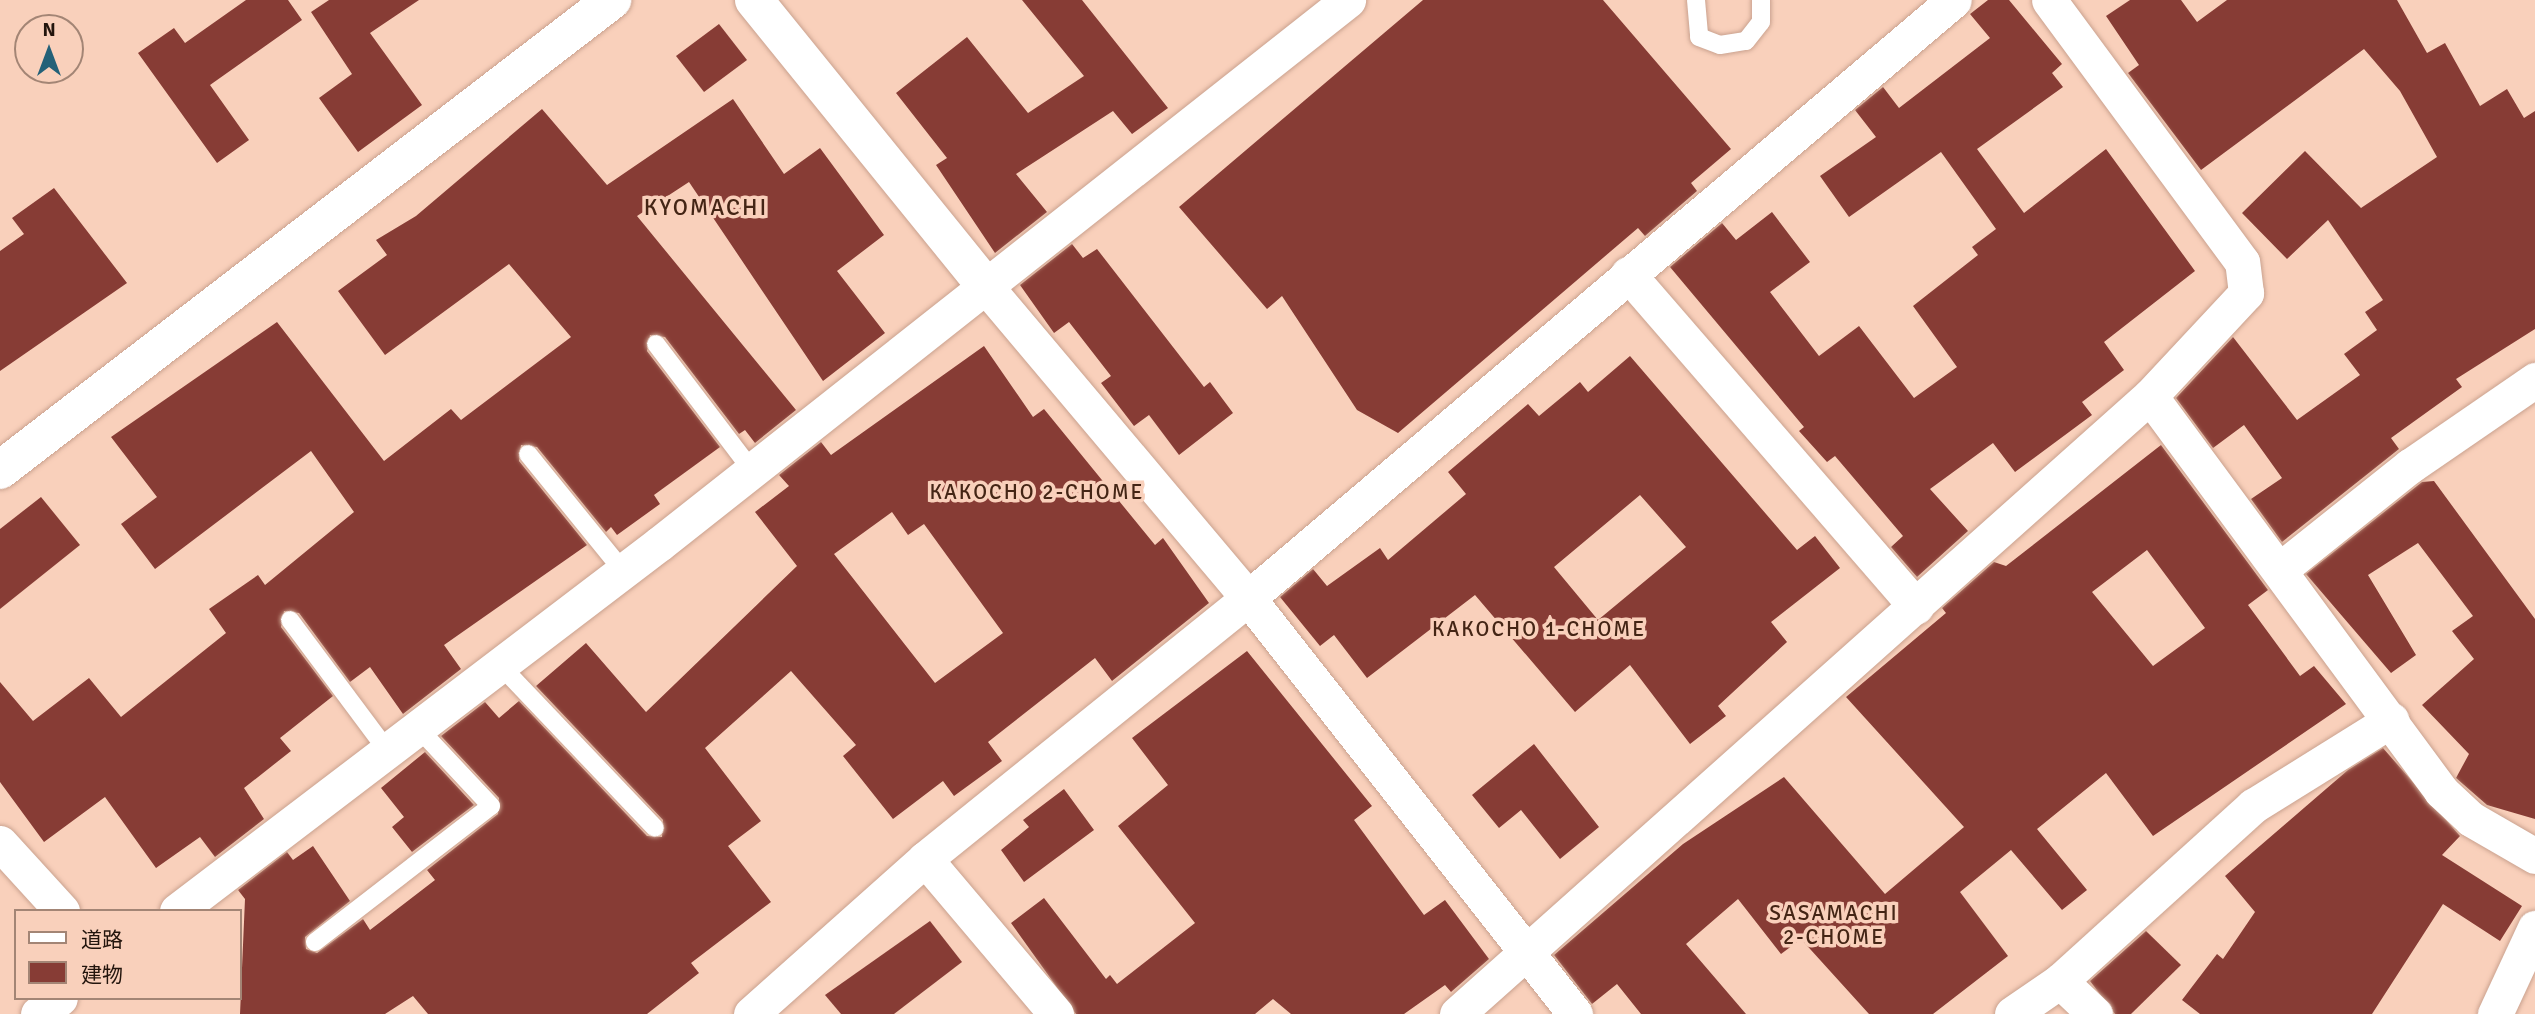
<!DOCTYPE html>
<html>
<head>
<meta charset="utf-8">
<style>
	body { margin:0 }
	#map { position:relative; width:2535px; height:1014px; overflow:hidden; background:#f9d0bb; font-family:Signika,"Noto Sans JP",sans-serif }
	div>[style] { position:absolute }
	.building>* { inset:0; background:#873c35 }
	.roads { filter:drop-shadow(0 0 2px #caa28f) drop-shadow(0 0 2px #caa28f) }
	.lane>* { height:18px; margin:-9px; padding:0 9px; transform-origin:9px; border-radius:9px; background:#fff }
	.street>* { height:35px; margin:-17.5px; padding:0 17.5px; transform-origin:17.5px; border-radius:17.5px; background:#fff }
	.secondary>* { height:38px; margin:-19px; padding:0 19px; transform-origin:19px; border-radius:19px; background:#fff }
	span { translate:-50% -50%; white-space:nowrap; text-align:center; line-height:1.15; -webkit-text-stroke:7px #f9d0bb; paint-order:stroke }
	.neighbourhood-label { font-size:21px; color:#442515; letter-spacing:2px }
	.quarter-label { font-size:23px; color:#442515; letter-spacing:2px }
	.legend { position:absolute; left:14px; top:909px; width:228px; height:91px; box-sizing:border-box; background:#f9d0bb; border:2px solid #a38575; margin:0; padding:9px 12px; list-style:none; font-size:21px; color:#23150d }
	.legend li { display:flex; align-items:center; gap:14px; height:35px }
	.legend b { width:35px; border:2px solid #a38575 }
	.north { position:absolute; left:14px; top:14px; width:70px; height:70px; box-sizing:border-box; background:#f9d0bb; border:2px solid #a38575; border-radius:50%; rotate:0deg; font-size:19px; font-weight:700; line-height:28px; text-align:center; color:#23150d }
	.north::after { content:''; display:block; margin:auto; width:24px; height:32px; background:#246178; clip-path:polygon(50% 0,100% 100%,50% 72%,0 100%) }
</style>
</head>
<body>
<div id="map">
	<div class="building">
		<div style="clip-path:polygon(246px 0,288px 0,302px 20px,210px 85px,249px 140px,217px 163px,138px 53px,174px 28px,185px 43px)"></div>
		<div style="clip-path:polygon(329px 0,419px 0,370px 33px,422px 105px,358px 152px,319px 98px,352px 74px,311px 12px)"></div>
		<div style="clip-path:polygon(1022px 0,1082px 0,1168px 108px,1132px 134px,1113px 111px,1016px 174px,1047px 212px,995px 253px,936px 165px,947px 158px,896px 93px,967px 37px,1028px 113px,1084px 76px)"></div>
		<div style="clip-path:polygon(1423px 0,1603px 0,1731px 149px,1691px 183px,1697px 191px,1645px 236px,1638px 228px,1398px 433px,1357px 410px,1282px 296px,1267px 309px,1179px 207px)"></div>
		<div style="clip-path:polygon(1988px 0,2009px 0,2062px 64px,2052px 73px,2063px 87px,1977px 149px,2024px 213px,2106px 149px,2195px 271px,2104px 342px,2124px 370px,2082px 402px,2092px 415px,2015px 472px,1993px 443px,1930px 489px,1968px 531px,1917px 577px,1891px 547px,1903px 536px,1835px 456px,1827px 462px,1799px 431px,1804px 427px,1670px 267px,1722px 223px,1736px 240px,1772px 212px,1810px 262px,1770px 292px,1819px 356px,1859px 326px,1914px 398px,1957px 367px,1913px 306px,1978px 255px,1972px 247px,1996px 229px,1941px 152px,1849px 217px,1820px 176px,1876px 137px,1855px 110px,1883px 87px,1899px 108px,1990px 38px,1970px 14px)"></div>
		<div style="clip-path:polygon(2130px 0,2181px 0,2197px 22px,2227px 0,2397px 0,2427px 53px,2445px 43px,2480px 106px,2507px 89px,2524px 118px,2535px 111px,2535px 329px,2456px 379px,2462px 387px,2391px 438px,2399px 449px,2282px 542px,2251px 499px,2282px 478px,2244px 425px,2213px 448px,2176px 398px,2233px 337px,2297px 420px,2360px 375px,2344px 354px,2377px 330px,2365px 312px,2383px 300px,2328px 220px,2287px 259px,2242px 213px,2305px 151px,2361px 208px,2437px 157px,2400px 91px,2364px 49px,2201px 170px,2128px 73px,2139px 65px,2106px 16px)"></div>
		<div style="clip-path:polygon(719px 24px,747px 60px,704px 92px,676px 56px)"></div>
		<div style="clip-path:polygon(733px 99px,784px 174px,820px 148px,884px 235px,837px 271px,885px 333px,823px 381px,689px 182px,637px 216px,796px 410px,755px 443px,745px 430px,739px 434px,665px 337px,650px 335px,647px 351px,720px 447px,654px 495px,660px 504px,617px 535px,611px 527px,606px 532px,537px 447px,521px 445px,519px 461px,587px 545px,444px 645px,461px 669px,403px 714px,370px 667px,350px 682px,299px 613px,284px 611px,281px 627px,333px 696px,280px 738px,291px 751px,244px 788px,264px 819px,215px 857px,200px 837px,156px 868px,105px 797px,44px 842px,0 782px,0 682px,33px 721px,89px 678px,121px 717px,226px 633px,209px 609px,258px 575px,265px 585px,354px 512px,311px 451px,155px 569px,121px 524px,157px 497px,111px 437px,277px 322px,384px 461px,451px 409px,461px 420px,571px 337px,509px 264px,385px 355px,338px 291px,387px 255px,376px 240px,416px 216px,542px 109px,607px 185px)"></div>
		<div style="clip-path:polygon(54px 188px,127px 283px,0 371px,0 251px,24px 234px,12px 218px)"></div>
		<div style="clip-path:polygon(1072px 244px,1083px 258px,1097px 249px,1204px 387px,1210px 382px,1233px 413px,1179px 455px,1149px 415px,1134px 426px,1101px 383px,1111px 376px,1069px 322px,1054px 333px,1020px 285px)"></div>
		<div style="clip-path:polygon(evenodd,984px 346px,1033px 417px,1044px 409px,1155px 545px,1163px 538px,1209px 603px,1112px 681px,1095px 658px,988px 742px,1002px 761px,954px 796px,943px 781px,893px 819px,843px 756px,856px 745px,791px 671px,705px 748px,761px 821px,728px 846px,771px 902px,691px 963px,699px 973px,647px 1014px,428px 1014px,413px 996px,385px 1014px,240px 1014px,245px 899px,238px 890px,287px 852px,293px 860px,313px 846px,350px 901px,305px 937px,306px 949px,317px 953px,363px 919px,370px 930px,435px 880px,427px 870px,498px 814px,499px 798px,441px 736px,485px 702px,499px 718px,519px 701px,647px 836px,662px 837px,663px 820px,536px 686px,586px 643px,646px 712px,797px 566px,755px 512px,789px 486px,779px 475px,821px 442px,831px 455px,984px 346px,892px 512px,908px 535px,924px 524px,1003px 633px,935px 683px,834px 554px,892px 512px)"></div>
		<div style="clip-path:polygon(evenodd,1630px 356px,1797px 550px,1815px 536px,1840px 568px,1771px 622px,1787px 642px,1718px 706px,1726px 716px,1690px 744px,1630px 665px,1575px 712px,1475px 595px,1367px 678px,1334px 635px,1320px 646px,1280px 597px,1313px 569px,1327px 586px,1380px 548px,1388px 560px,1466px 494px,1448px 472px,1528px 404px,1539px 416px,1580px 382px,1588px 392px,1630px 356px,1640px 495px,1686px 547px,1598px 620px,1554px 567px,1640px 495px)"></div>
		<div style="clip-path:polygon(evenodd,2161px 445px,2268px 590px,2248px 605px,2300px 676px,2314px 666px,2346px 704px,2153px 836px,2106px 773px,2037px 829px,2087px 890px,2062px 910px,2011px 850px,1960px 892px,2008px 956px,1933px 1014px,1869px 1014px,1801px 939px,1781px 954px,1738px 899px,1686px 944px,1746px 1014px,1641px 1014px,1617px 984px,1592px 1004px,1554px 955px,1683px 844px,1784px 777px,1885px 894px,1964px 827px,1846px 697px,1946px 613px,1942px 608px,1994px 562px,2006px 566px,2161px 445px,2147px 550px,2205px 628px,2153px 666px,2092px 592px,2147px 550px)"></div>
		<div style="clip-path:polygon(2434px 481px,2535px 619px,2535px 819px,2487px 805px,2456px 778px,2469px 754px,2422px 705px,2474px 659px,2452px 631px,2473px 616px,2418px 543px,2368px 575px,2416px 655px,2391px 673px,2306px 574px,2422px 482px)"></div>
		<div style="clip-path:polygon(41px 497px,80px 545px,0 609px,0 529px)"></div>
		<div style="clip-path:polygon(1247px 651px,1372px 806px,1354px 820px,1424px 915px,1445px 900px,1489px 959px,1451px 992px,1445px 985px,1404px 1014px,1291px 1014px,1273px 999px,1255px 1014px,1076px 1014px,1011px 923px,1044px 898px,1106px 979px,1110px 975px,1117px 984px,1195px 923px,1118px 826px,1168px 785px,1132px 738px)"></div>
		<div style="clip-path:polygon(1534px 744px,1599px 827px,1560px 859px,1521px 810px,1499px 828px,1472px 795px)"></div>
		<div style="clip-path:polygon(2383px 748px,2460px 836px,2442px 855px,2522px 906px,2500px 941px,2443px 904px,2372px 1014px,2200px 1014px,2182px 1000px,2217px 954px,2223px 959px,2255px 912px,2225px 876px,2348px 770px)"></div>
		<div style="clip-path:polygon(425px 752px,474px 805px,412px 852px,392px 827px,404px 817px,381px 788px)"></div>
		<div style="clip-path:polygon(1064px 789px,1094px 830px,1024px 882px,1001px 850px,1029px 827px,1023px 820px)"></div>
		<div style="clip-path:polygon(930px 921px,962px 962px,894px 1014px,841px 1014px,825px 995px)"></div>
		<div style="clip-path:polygon(2146px 931px,2181px 965px,2131px 1014px,2115px 1014px,2090px 981px)"></div>
	</div>
	<div class="roads">
		<div class="lane">
			<div style="left:1696px;top:0;width:37px;rotate:85deg"></div>
			<div style="left:1699px;top:37px;width:22px;rotate:21deg"></div>
			<div style="left:1720px;top:45px;width:26px;rotate:-9deg"></div>
			<div style="left:1746px;top:41px;width:24px;rotate:-52deg"></div>
			<div style="left:1761px;top:22px;width:22px;rotate:-90deg"></div>
			<div style="left:656px;top:344px;width:161px;rotate:52.8deg"></div>
			<div style="left:528px;top:454px;width:151px;rotate:50.9deg"></div>
			<div style="left:290px;top:620px;width:162px;rotate:53.3deg"></div>
			<div style="left:499px;top:664px;width:226px;rotate:46.4deg"></div>
			<div style="left:315px;top:942px;width:222px;rotate:-37.7deg"></div>
			<div style="left:491px;top:806px;width:108px;rotate:-133.1deg"></div>
		</div>
		<div class="street">
			<div style="left:1628px;top:274px;width:440px;rotate:49.1deg"></div>
			<div style="left:988px;top:289px;width:404px;rotate:49.9deg"></div>
			<div style="left:1248px;top:598px;width:529px;rotate:51.83deg"></div>
			<div style="left:2150px;top:396px;width:491px;rotate:53.6deg"></div>
			<div style="left:2441px;top:791px;width:41px;rotate:43deg"></div>
			<div style="left:2471px;top:819px;width:74px;rotate:30deg"></div>
			<div style="left:2282px;top:568px;width:164px;rotate:-38.6deg"></div>
			<div style="left:2410px;top:466px;width:152px;rotate:-34.5deg"></div>
			<div style="left:0;top:843px;width:92px;rotate:47.6deg"></div>
			<div style="left:925px;top:859px;width:203px;rotate:49.8deg"></div>
			<div style="left:177px;top:911px;width:606px;rotate:-37.29deg"></div>
			<div style="left:659px;top:544px;width:878px;rotate:-38.29deg"></div>
			<div style="left:2060px;top:981px;width:48px;rotate:43.3deg"></div>
			<div style="left:38px;top:1014px;width:27px;rotate:-36deg"></div>
			<div style="left:751px;top:1014px;width:233px;rotate:-41.7deg"></div>
			<div style="left:925px;top:859px;width:415px;rotate:-38.9deg"></div>
			<div style="left:1248px;top:598px;width:925px;rotate:-40.27deg"></div>
			<div style="left:1457px;top:1014px;width:929px;rotate:-41.73deg"></div>
			<div style="left:2150px;top:396px;width:141px;rotate:-47deg"></div>
			<div style="left:2246px;top:293px;width:31px;rotate:-97deg"></div>
			<div style="left:2242px;top:262px;width:325px;rotate:-126.4deg"></div>
			<div style="left:2012px;top:1014px;width:58px;rotate:-34.5deg"></div>
			<div style="left:2060px;top:981px;width:261px;rotate:-42.2deg"></div>
			<div style="left:2253px;top:806px;width:163px;rotate:-31.9deg"></div>
			<div style="left:2495px;top:1014px;width:95px;rotate:-65.1deg"></div>
		</div>
		<div class="secondary">
			<div style="left:754px;top:0;width:372px;rotate:51deg"></div>
			<div style="left:0;top:470px;width:772px;rotate:-37.52deg"></div>
		</div>
	</div>
	<div class="neighbourhood-label">
		<span style="left:1037px;top:492px">KAKOCHO 2-CHOME</span>
		<span style="left:1539px;top:629px">KAKOCHO 1-CHOME</span>
		<span style="left:1834px;top:925px">SASAMACHI<br>2-CHOME</span>
	</div>
	<div class="quarter-label">
		<span style="left:706px;top:208px">KYOMACHI</span>
	</div>
	<ul class="legend">
	<li><b style="height:9px;background:#fff"></b>道路</li>
	<li><b style="height:19px;background:#873c35"></b>建物</li>
	</ul>
	<div class="north">N</div>
</div>
</body>
</html>
